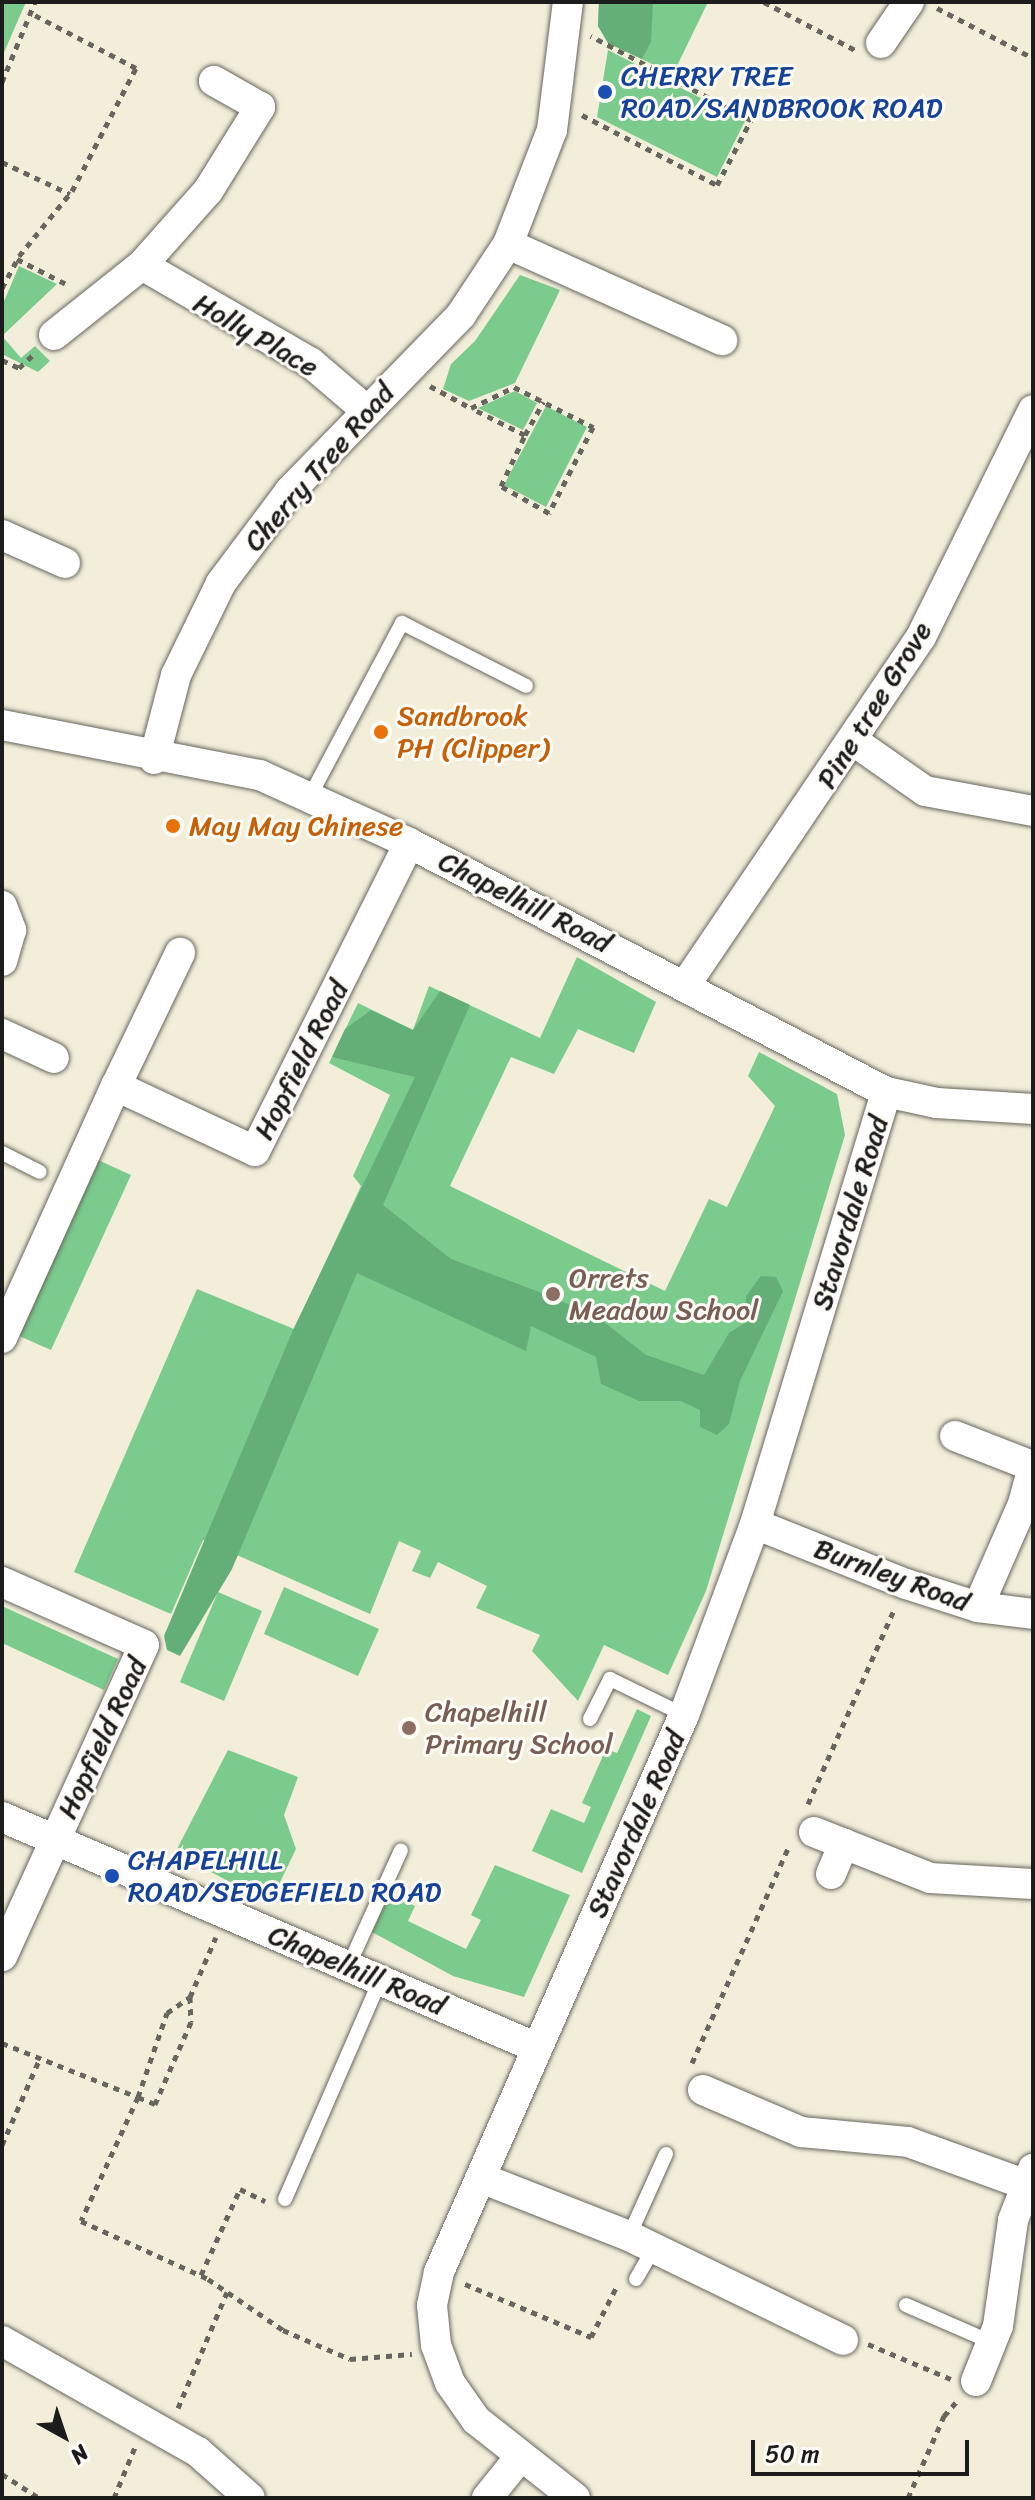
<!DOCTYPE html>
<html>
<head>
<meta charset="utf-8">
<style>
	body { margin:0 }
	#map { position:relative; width:1035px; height:2500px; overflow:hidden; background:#f2eeda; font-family:Sriracha,sans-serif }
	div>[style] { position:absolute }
	.green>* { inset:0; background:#7bcb8c }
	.forest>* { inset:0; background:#64af78 }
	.path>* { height:5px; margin-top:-2.5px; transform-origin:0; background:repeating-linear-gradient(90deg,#67665e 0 6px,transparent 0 12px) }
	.roads { filter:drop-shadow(0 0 2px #67665e) drop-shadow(0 0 2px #67665e) }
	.lane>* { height:14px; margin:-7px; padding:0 7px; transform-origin:7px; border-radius:7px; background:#fff }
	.street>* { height:30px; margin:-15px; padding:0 15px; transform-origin:15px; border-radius:15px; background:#fff }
	.dots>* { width:22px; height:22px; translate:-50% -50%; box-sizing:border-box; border:4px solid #fdfcf7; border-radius:50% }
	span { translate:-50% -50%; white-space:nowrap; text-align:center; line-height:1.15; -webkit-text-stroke:6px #fdfcf7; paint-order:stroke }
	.transit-label { font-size:28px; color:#164399 }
	.left { translate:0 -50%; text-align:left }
	.street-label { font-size:28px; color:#1c1c1c }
	.food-label { font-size:28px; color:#c56008 }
	.education-label { font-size:28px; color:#785e54 }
	.frame { position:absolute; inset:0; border:4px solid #1c1c1c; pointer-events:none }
	.north { position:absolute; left:24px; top:2396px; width:80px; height:80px; -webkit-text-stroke:6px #fdfcf7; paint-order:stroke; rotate:140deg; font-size:22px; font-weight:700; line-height:32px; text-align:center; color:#1c1c1c }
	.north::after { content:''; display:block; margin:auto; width:28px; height:36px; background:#1c1c1c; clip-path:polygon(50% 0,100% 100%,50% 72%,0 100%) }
	.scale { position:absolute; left:751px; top:2440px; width:218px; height:36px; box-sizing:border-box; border:4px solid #1c1c1c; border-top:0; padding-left:10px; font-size:24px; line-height:28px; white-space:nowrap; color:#1c1c1c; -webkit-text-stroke:6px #fdfcf7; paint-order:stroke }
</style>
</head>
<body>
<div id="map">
	<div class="green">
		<div style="clip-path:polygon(2px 2px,26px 2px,2px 57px)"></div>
		<div style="clip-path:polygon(599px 2px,708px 2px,673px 74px,608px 43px,598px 26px)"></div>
		<div style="clip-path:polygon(608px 50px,745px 121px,717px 177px,597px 117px)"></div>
		<div style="clip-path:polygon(19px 266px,57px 284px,2px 336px,21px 358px,35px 346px,50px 361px,38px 372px,2px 354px,2px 306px)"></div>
		<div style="clip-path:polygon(520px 275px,560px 290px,515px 383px,469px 401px,443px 389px,451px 364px,475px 341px)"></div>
		<div style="clip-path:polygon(515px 391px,537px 403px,523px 430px,478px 408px)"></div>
		<div style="clip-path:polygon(546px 406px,587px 427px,546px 507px,504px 485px)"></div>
		<div style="clip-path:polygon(577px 957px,656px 1002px,634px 1053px,578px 1029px,554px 1074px,511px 1057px,450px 1186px,665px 1291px,709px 1199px,727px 1207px,775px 1106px,748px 1076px,759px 1052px,837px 1094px,845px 1135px,706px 1591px,668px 1675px,604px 1645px,578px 1701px,532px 1651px,540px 1635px,476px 1608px,487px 1586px,438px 1562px,430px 1578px,412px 1571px,421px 1551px,399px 1541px,370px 1614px,203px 1540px,171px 1614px,74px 1572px,197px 1289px,294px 1329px,361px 1186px,353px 1176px,390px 1095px,329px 1063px,358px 1003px,413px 1030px,429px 986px,540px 1038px)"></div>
		<div style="clip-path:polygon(98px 1160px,131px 1175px,51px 1350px,17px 1335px)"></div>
		<div style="clip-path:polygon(284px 1587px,379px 1629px,358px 1676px,264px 1634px)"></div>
		<div style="clip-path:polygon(218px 1592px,262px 1611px,224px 1701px,180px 1682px)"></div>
		<div style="clip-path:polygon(2px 1606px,118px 1659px,104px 1690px,2px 1643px)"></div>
		<div style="clip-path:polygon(637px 1709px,651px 1716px,582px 1873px,532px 1851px,551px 1809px,584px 1823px,591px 1807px,582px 1803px,606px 1749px,617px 1753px)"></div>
		<div style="clip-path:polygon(228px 1750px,298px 1777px,284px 1815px,296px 1849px,270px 1903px,175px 1853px)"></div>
		<div style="clip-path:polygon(495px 1865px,570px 1895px,524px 1997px,453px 1976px,372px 1932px,390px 1894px,415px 1906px,408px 1921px,466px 1949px,481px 1920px,471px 1915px)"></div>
	</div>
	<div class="forest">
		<div style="clip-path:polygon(599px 2px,653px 2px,651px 42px,642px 59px,608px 43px,598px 26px)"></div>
		<div style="clip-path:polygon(440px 991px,470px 1005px,383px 1205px,451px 1259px,550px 1296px,599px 1318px,646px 1355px,704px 1375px,729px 1333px,745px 1323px,746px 1296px,761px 1276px,776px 1277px,783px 1291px,740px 1381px,729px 1424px,717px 1435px,700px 1427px,700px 1410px,681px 1401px,639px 1401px,601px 1384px,596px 1357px,531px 1326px,526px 1351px,357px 1273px,232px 1569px,180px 1656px,167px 1650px,164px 1636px,293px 1330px,415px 1077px,332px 1057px,345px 1029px,371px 1010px,413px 1030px)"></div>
	</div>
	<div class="path">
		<div style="left:764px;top:2px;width:103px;rotate:27.8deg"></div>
		<div style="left:937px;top:8px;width:108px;rotate:27.5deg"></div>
		<div style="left:2px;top:82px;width:87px;rotate:-67.6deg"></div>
		<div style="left:582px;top:115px;width:152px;rotate:27.4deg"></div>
		<div style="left:717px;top:185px;width:73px;rotate:-62.4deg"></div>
		<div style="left:751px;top:120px;width:181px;rotate:-152.3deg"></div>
		<div style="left:2px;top:162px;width:75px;rotate:25.2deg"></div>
		<div style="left:17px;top:259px;width:59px;rotate:27deg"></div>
		<div style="left:2px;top:288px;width:36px;rotate:-62deg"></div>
		<div style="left:19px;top:256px;width:84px;rotate:-50.8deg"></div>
		<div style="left:72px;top:191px;width:139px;rotate:-62.5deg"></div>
		<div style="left:136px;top:68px;width:119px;rotate:-152.4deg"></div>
		<div style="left:2px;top:360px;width:19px;rotate:25deg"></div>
		<div style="left:19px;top:368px;width:21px;rotate:-43deg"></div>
		<div style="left:430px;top:386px;width:47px;rotate:28.2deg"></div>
		<div style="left:471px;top:408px;width:48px;rotate:-26deg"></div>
		<div style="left:514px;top:387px;width:89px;rotate:26.9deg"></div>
		<div style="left:593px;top:427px;width:97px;rotate:117.1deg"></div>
		<div style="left:549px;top:513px;width:55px;rotate:-150.6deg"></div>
		<div style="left:501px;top:486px;width:56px;rotate:-64.8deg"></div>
		<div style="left:525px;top:435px;width:60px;rotate:-153.4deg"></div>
		<div style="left:525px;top:435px;width:38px;rotate:-61deg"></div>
		<div style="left:808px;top:1804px;width:214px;rotate:-66.1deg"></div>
		<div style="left:190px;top:1997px;width:25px;rotate:88deg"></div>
		<div style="left:191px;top:2022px;width:90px;rotate:113.7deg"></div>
		<div style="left:155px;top:2104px;width:18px;rotate:-158deg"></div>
		<div style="left:138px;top:2097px;width:89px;rotate:-71deg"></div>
		<div style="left:167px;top:2013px;width:28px;rotate:-35deg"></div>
		<div style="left:190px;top:1997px;width:65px;rotate:-66.6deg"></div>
		<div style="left:2px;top:2043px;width:146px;rotate:21.7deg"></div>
		<div style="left:138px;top:2097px;width:136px;rotate:114.7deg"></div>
		<div style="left:81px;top:2221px;width:140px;rotate:24.5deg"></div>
		<div style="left:208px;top:2279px;width:91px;rotate:34.2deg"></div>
		<div style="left:283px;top:2330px;width:73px;rotate:23.4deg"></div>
		<div style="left:350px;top:2359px;width:62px;rotate:-4.6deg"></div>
		<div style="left:692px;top:2063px;width:238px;rotate:-65.9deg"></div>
		<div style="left:2px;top:2145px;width:95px;rotate:-66.4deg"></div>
		<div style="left:201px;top:2275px;width:94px;rotate:-65.6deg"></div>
		<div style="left:240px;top:2189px;width:28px;rotate:26deg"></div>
		<div style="left:465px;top:2284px;width:137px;rotate:22.8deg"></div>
		<div style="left:591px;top:2337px;width:57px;rotate:-63deg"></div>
		<div style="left:868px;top:2344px;width:90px;rotate:22.9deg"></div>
		<div style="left:178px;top:2408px;width:126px;rotate:-67.1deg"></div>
		<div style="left:2px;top:2474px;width:44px;rotate:33deg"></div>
		<div style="left:114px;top:2498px;width:55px;rotate:-67.6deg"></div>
		<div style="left:908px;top:2498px;width:90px;rotate:-66.3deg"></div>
		<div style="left:944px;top:2416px;width:23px;rotate:-49deg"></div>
	</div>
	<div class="roads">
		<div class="lane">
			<div style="left:310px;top:796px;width:196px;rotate:-62deg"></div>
			<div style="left:402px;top:623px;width:139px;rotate:26.9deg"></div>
			<div style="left:2px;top:1153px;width:42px;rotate:26.6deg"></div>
			<div style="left:590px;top:1719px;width:45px;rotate:-63.4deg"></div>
			<div style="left:610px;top:1679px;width:82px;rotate:25.9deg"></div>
			<div style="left:348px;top:1967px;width:128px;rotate:-65.6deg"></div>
			<div style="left:285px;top:2199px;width:239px;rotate:-66.5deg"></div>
			<div style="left:629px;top:2236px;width:90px;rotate:-65.7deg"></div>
			<div style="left:636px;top:2279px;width:32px;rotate:-60deg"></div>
			<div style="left:906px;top:2305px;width:93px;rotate:23.5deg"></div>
		</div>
		<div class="street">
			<div style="left:881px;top:43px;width:50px;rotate:-55.7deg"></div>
			<div style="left:508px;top:244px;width:235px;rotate:24.2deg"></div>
			<div style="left:142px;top:265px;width:195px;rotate:30.1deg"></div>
			<div style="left:311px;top:363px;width:72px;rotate:40.5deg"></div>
			<div style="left:54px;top:335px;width:112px;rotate:-38.5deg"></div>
			<div style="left:142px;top:265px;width:99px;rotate:-48.3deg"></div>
			<div style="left:208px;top:191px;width:99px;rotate:-58.2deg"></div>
			<div style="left:260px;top:107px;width:53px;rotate:-150.5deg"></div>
			<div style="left:2px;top:535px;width:69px;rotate:24deg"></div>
			<div style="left:2px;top:725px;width:263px;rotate:11deg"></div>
			<div style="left:260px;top:775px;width:164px;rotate:24.5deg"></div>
			<div style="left:409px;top:843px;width:538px;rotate:27.57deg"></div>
			<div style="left:886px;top:1092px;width:52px;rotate:12.2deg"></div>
			<div style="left:937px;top:1103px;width:96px;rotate:3.6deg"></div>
			<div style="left:855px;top:742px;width:85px;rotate:35deg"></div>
			<div style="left:925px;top:791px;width:110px;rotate:10.5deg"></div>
			<div style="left:154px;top:759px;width:87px;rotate:-75.3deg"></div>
			<div style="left:176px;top:675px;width:102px;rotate:-63.9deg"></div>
			<div style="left:221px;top:583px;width:115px;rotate:-53.1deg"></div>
			<div style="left:290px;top:491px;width:245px;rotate:-45.8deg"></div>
			<div style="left:461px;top:315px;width:85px;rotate:-56.5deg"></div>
			<div style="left:508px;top:244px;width:122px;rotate:-68.9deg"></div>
			<div style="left:552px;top:130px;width:129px;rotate:-82.9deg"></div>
			<div style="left:2px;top:906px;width:26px;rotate:69deg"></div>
			<div style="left:11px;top:930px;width:32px;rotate:106deg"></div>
			<div style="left:686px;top:984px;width:419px;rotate:-55.9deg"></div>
			<div style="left:921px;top:637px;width:253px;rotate:-63.7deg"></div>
			<div style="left:2px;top:1034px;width:57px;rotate:24.8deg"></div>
			<div style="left:116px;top:1086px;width:148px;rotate:-64.3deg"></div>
			<div style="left:2px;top:1338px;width:277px;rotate:-65.7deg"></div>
			<div style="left:116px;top:1086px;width:153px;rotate:25.1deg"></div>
			<div style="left:255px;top:1151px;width:344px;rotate:-63.4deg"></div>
			<div style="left:955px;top:1436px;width:83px;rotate:21.3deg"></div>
			<div style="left:755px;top:1524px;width:162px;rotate:21.7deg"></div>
			<div style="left:906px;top:1584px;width:76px;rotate:17.7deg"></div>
			<div style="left:978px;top:1607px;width:55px;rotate:7.3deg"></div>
			<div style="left:2px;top:1582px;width:155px;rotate:23.9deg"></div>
			<div style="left:144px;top:1645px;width:342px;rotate:114.5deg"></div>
			<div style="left:978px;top:1607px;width:112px;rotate:-66.4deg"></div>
			<div style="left:1023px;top:1504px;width:39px;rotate:-75deg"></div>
			<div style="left:2px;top:1817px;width:581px;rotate:23.34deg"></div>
			<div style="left:814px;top:1832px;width:125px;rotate:21.6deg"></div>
			<div style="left:930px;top:1878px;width:103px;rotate:3.3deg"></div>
			<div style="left:831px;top:1874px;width:33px;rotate:-67deg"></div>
			<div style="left:703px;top:2090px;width:107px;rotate:23.2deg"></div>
			<div style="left:801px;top:2132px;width:107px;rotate:5.3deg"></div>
			<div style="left:908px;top:2142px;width:123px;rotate:19.9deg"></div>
			<div style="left:481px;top:2178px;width:159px;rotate:21.4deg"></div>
			<div style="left:629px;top:2236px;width:238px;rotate:25.9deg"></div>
			<div style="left:2px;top:2341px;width:225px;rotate:29.5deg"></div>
			<div style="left:198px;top:2452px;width:69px;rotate:41.5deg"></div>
			<div style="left:976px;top:2381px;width:59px;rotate:-68.2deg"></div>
			<div style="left:998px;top:2326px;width:107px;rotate:-81.9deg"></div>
			<div style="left:1013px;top:2220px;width:55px;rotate:-68.6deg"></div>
			<div style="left:487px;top:2498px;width:53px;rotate:-51.2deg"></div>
			<div style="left:575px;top:2498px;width:126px;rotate:-141.8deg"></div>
			<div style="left:476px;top:2420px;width:45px;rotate:-125.1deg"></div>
			<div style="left:450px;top:2383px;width:40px;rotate:-110.2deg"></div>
			<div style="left:436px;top:2345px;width:40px;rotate:-95.7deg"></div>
			<div style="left:432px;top:2305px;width:34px;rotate:-78deg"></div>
			<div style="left:439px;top:2272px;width:609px;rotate:-66.26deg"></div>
			<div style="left:684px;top:1715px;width:204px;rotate:-69.6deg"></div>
			<div style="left:755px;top:1524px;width:451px;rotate:-73.1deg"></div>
		</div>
	</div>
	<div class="dots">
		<div style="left:605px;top:92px;background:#1a4fb4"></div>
		<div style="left:381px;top:732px;background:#e8710a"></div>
		<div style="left:173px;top:826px;background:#e8710a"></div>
		<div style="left:553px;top:1294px;background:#8d6e63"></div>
		<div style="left:409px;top:1728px;background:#8d6e63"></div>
		<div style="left:112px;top:1876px;background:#1a4fb4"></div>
	</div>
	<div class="transit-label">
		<span class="left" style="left:621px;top:92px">CHERRY TREE<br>ROAD/SANDBROOK ROAD</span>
		<span class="left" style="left:128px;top:1876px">CHAPELHILL<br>ROAD/SEDGEFIELD ROAD</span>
	</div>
	<div class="street-label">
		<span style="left:256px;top:335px;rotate:30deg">Holly Place</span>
		<span style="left:319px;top:467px;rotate:-49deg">Cherry Tree Road</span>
		<span style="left:874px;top:705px;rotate:-58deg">Pine tree Grove</span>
		<span style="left:525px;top:902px;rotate:27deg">Chapelhill Road</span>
		<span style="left:301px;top:1060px;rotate:-63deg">Hopfield Road</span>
		<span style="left:850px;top:1213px;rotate:-73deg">Stavordale Road</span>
		<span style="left:892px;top:1575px;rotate:20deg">Burnley Road</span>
		<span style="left:102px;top:1738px;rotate:-65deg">Hopfield Road</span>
		<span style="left:636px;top:1824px;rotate:-66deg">Stavordale Road</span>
		<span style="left:357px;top:1970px;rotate:23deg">Chapelhill Road</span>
	</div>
	<div class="food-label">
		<span class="left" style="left:397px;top:732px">Sandbrook<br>PH (Clipper)</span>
		<span class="left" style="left:189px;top:826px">May May Chinese</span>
	</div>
	<div class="education-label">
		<span class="left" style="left:569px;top:1294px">Orrets<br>Meadow School</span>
		<span class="left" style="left:425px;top:1728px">Chapelhill<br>Primary School</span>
	</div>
	<div class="frame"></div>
	<div class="north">N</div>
	<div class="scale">50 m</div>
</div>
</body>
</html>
